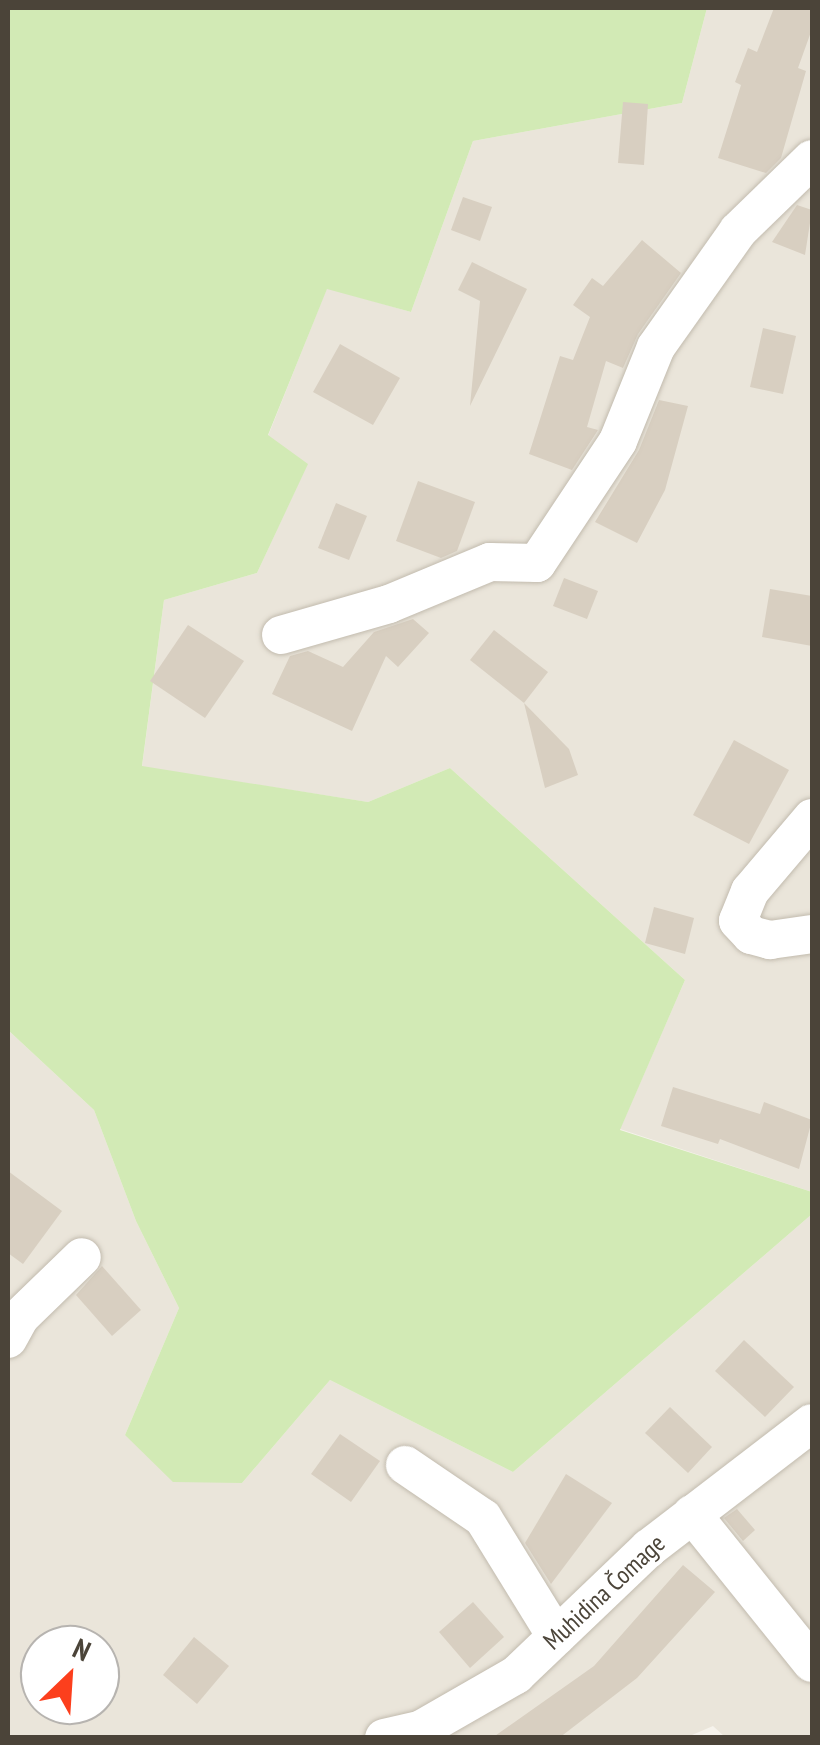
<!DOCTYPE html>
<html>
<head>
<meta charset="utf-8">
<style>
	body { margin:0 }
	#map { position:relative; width:820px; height:1745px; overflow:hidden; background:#f6f3ec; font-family:"PT Sans Narrow",sans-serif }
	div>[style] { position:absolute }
	.residential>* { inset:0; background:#eae5da }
	.green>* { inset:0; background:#d2eab5 }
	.building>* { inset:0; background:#d8cfc1 }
	.roads { filter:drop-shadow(0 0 2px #c2bbae) drop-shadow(0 0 2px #c2bbae) }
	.minor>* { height:38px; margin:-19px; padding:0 19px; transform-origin:19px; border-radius:19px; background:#fff }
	span { translate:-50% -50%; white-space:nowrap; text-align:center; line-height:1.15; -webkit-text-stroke:8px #fff; paint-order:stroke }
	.street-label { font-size:25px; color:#4b4439 }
	.frame { position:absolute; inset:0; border:10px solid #4b4439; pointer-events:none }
	.north { position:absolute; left:20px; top:1625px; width:100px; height:100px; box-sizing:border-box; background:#fff; border:2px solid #b7b4b0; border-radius:50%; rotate:25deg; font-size:28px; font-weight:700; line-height:40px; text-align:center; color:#4b4439 }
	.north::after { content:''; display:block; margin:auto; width:35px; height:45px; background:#fc3f1d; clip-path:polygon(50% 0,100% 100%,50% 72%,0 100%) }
</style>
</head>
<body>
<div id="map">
	<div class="residential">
		<div style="clip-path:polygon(707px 8px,812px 8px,812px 1192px,620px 1129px,685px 980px,450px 768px,368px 802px,142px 767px,164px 600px,257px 573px,307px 465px,268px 436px,327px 288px,411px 312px,473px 141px,682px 103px)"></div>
		<div style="clip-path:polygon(evenodd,8px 1030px,94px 1110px,136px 1221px,179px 1308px,125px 1435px,242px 1483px,330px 1380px,513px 1472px,812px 1214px,812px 1737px,725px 1737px,713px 1726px,685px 1738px,8px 1737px,8px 1030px,40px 1645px,100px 1645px,100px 1705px,40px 1705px,40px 1645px)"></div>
	</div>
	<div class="green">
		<div style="clip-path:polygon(8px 8px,707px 8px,682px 103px,473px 141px,411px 312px,327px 289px,268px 435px,308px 464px,257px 573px,164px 600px,142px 766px,368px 802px,450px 768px,685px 980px,620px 1130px,812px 1192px,812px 1214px,513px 1472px,330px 1380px,242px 1483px,173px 1482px,125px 1435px,179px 1308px,136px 1221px,94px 1110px,8px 1030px)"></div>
	</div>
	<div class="building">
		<div style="clip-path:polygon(774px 8px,812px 8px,812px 29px,798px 68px,806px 71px,781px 158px,766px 173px,718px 158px,741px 85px,735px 82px,748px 48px,757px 52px)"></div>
		<div style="clip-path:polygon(623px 102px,648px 104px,644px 165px,618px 163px)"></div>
		<div style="clip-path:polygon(463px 197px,492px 207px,480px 241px,451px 230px)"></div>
		<div style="clip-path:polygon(797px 205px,812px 210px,805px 255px,772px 242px)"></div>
		<div style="clip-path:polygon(642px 240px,681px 273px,638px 334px,623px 368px,606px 361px,587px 427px,598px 430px,572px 470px,529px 454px,560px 356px,573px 360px,590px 317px,573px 305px,592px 278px,603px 286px)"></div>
		<div style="clip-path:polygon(472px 262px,527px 289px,470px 406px,480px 301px,458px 290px)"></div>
		<div style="clip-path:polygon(763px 328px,796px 336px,783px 394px,750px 387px)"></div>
		<div style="clip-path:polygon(340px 344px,400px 378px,373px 425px,313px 392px)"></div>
		<div style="clip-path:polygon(659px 400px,688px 406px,665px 490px,637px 543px,595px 522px,639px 450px)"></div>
		<div style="clip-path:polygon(418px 481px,475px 502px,457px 551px,441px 558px,396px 541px)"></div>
		<div style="clip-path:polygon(336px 503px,367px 516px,349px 560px,318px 548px)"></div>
		<div style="clip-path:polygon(564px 578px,598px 591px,587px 619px,553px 606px)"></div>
		<div style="clip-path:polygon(770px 589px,812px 596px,812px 646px,762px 637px)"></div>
		<div style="clip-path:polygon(413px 619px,429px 633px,398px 667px,386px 656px,352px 731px,272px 694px,290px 656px,308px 651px,343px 667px,374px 632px)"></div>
		<div style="clip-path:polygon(188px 625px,244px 661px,205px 718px,150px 681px)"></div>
		<div style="clip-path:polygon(494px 630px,548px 672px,524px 703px,470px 660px)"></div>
		<div style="clip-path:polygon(524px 703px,569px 749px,578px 775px,545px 788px)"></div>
		<div style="clip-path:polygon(734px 740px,789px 770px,749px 844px,693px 815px)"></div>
		<div style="clip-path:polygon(654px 907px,694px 918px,685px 954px,645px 943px)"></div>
		<div style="clip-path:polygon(673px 1087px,760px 1114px,764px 1102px,812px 1120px,799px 1169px,720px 1139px,718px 1144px,661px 1126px)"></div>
		<div style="clip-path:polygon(8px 1171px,62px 1211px,23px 1264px,8px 1253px)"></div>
		<div style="clip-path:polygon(102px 1266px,141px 1310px,112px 1336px,76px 1295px)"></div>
		<div style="clip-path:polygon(744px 1340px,794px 1387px,765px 1417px,715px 1371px)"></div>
		<div style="clip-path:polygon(670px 1407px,712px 1447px,688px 1473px,645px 1433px)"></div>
		<div style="clip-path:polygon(340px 1434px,380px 1461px,351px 1502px,311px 1474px)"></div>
		<div style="clip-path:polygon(566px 1474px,612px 1503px,551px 1584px,525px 1543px)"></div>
		<div style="clip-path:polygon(737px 1509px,755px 1530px,743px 1541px,724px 1518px)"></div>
		<div style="clip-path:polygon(683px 1565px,715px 1592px,637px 1678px,559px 1738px,492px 1738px,594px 1666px)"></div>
		<div style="clip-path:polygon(473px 1602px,504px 1637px,470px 1668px,439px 1632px)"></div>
		<div style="clip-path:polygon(194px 1637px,229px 1666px,197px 1704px,163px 1675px)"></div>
	</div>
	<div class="roads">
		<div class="minor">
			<div style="left:281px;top:635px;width:112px;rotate:-16deg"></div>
			<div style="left:389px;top:604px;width:109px;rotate:-22.6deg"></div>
			<div style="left:490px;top:562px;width:47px;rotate:1.2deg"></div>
			<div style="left:537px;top:563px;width:146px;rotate:-56.4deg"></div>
			<div style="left:618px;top:441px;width:101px;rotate:-68deg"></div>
			<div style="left:656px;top:347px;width:142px;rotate:-54.7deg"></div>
			<div style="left:738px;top:231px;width:103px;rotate:-44.2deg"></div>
			<div style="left:812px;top:818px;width:96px;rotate:130.3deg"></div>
			<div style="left:750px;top:891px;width:32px;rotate:112deg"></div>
			<div style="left:738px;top:921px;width:19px;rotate:47deg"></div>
			<div style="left:751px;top:935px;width:20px;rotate:15deg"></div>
			<div style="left:770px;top:940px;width:42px;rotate:-8.1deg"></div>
			<div style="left:8px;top:1339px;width:25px;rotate:-61deg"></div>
			<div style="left:20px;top:1317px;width:86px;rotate:-44.1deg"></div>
			<div style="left:405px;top:1465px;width:94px;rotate:34.2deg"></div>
			<div style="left:483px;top:1518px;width:139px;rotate:58.3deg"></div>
			<div style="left:692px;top:1514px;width:191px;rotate:51.2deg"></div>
			<div style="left:384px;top:1738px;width:37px;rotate:-13deg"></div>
			<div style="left:420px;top:1730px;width:111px;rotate:-29.8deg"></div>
			<div style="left:516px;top:1675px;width:184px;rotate:-43.7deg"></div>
			<div style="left:649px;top:1548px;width:205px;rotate:-37.5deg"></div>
		</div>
	</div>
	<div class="street-label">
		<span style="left:604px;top:1592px;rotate:-43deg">Muhidina Čomage</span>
	</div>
	<div class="frame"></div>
	<div class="north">N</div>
</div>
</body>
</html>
